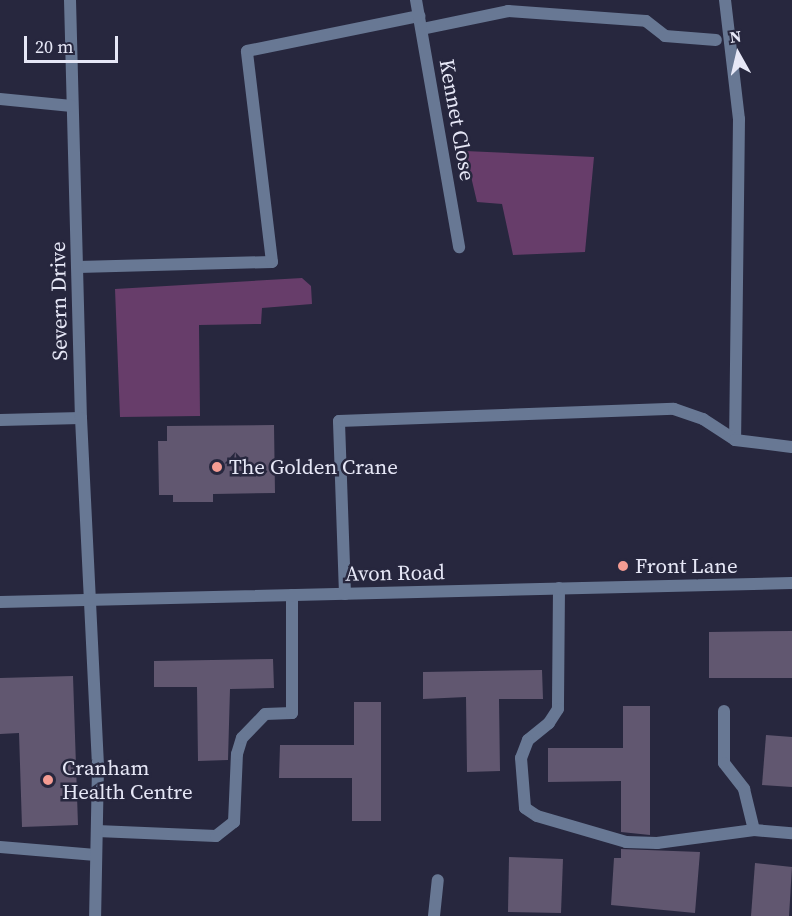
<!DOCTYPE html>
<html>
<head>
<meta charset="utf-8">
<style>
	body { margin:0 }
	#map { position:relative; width:792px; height:916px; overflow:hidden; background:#27273e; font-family:"Source Serif 4",serif }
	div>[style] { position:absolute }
	.green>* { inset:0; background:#673d6a }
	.building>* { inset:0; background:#615770 }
	.lane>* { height:12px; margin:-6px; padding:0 6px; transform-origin:6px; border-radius:6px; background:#687894 }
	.street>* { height:12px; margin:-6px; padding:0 6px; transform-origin:6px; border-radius:6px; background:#687894 }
	.dots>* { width:16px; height:16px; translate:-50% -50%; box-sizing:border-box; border:3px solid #27273e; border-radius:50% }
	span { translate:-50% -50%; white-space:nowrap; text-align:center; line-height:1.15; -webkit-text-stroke:5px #27273e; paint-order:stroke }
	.street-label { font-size:21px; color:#e6e7f6 }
	.poi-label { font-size:21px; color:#e6e7f6 }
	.left { translate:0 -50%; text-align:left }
	.north { position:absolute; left:708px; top:24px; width:60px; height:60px; -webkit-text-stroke:4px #27273e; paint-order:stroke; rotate:352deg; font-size:16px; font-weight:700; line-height:24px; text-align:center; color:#e6e7f6 }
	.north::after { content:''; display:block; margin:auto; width:21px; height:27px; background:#e6e7f6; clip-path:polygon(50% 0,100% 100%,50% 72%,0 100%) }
	.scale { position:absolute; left:24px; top:36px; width:94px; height:27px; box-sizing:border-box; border:3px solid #e6e7f6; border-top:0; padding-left:8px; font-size:18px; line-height:21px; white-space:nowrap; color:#e6e7f6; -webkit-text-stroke:4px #27273e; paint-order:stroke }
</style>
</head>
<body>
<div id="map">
	<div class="green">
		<div style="clip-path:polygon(465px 151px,594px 157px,585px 252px,513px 255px,502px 204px,477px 202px)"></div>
		<div style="clip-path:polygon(302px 278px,311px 286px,312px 304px,262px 308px,261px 324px,199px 325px,200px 416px,120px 417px,115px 289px)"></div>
	</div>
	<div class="building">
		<div style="clip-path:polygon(274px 425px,275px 493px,213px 494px,213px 502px,173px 502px,173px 495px,159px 495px,158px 441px,167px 441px,167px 426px)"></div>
		<div style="clip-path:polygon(792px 631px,792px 678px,709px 678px,709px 632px)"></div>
		<div style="clip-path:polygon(273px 659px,274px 688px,230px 689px,228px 760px,198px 761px,197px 687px,154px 687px,154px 661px)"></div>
		<div style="clip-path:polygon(542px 670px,543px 699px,499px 699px,500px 771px,467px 772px,466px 697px,423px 699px,423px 672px)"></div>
		<div style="clip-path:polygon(73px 676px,78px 825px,22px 827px,19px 733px,0 734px,0 678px)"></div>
		<div style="clip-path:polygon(354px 702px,381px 702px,381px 821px,352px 821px,352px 778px,279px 778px,280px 745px,354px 745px)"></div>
		<div style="clip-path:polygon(623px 706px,650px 706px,650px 835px,621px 832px,621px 781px,548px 782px,548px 748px,623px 748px)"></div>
		<div style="clip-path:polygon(766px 735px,792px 737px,792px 787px,762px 785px)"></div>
		<div style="clip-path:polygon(621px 849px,700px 852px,695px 913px,611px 905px,614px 858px,621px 858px)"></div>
		<div style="clip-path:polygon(509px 857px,563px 859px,561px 913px,508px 912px)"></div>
		<div style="clip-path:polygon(755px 863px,792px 867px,789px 916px,751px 916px)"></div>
	</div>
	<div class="lane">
		<div style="left:725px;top:0;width:120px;rotate:83.3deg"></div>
		<div style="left:739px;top:119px;width:321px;rotate:90.7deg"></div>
		<div style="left:422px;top:29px;width:88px;rotate:-11.8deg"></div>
		<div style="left:508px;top:11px;width:138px;rotate:4.1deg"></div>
		<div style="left:646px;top:21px;width:24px;rotate:38deg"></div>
		<div style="left:665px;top:36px;width:51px;rotate:4.5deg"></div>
		<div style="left:78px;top:267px;width:194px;rotate:-1.5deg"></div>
		<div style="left:272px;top:262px;width:212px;rotate:-96.8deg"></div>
		<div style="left:247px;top:51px;width:176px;rotate:-11.5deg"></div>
		<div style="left:0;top:420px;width:81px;rotate:-1.4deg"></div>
		<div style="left:559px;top:588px;width:121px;rotate:90.5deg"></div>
		<div style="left:558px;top:709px;width:17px;rotate:123deg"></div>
		<div style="left:549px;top:723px;width:27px;rotate:141deg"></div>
		<div style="left:528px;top:740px;width:19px;rotate:111deg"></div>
		<div style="left:521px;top:758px;width:50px;rotate:85.4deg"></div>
		<div style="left:525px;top:808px;width:14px;rotate:34deg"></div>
		<div style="left:537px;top:816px;width:93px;rotate:16.3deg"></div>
		<div style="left:626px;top:842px;width:31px;rotate:2deg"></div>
		<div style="left:657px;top:843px;width:98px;rotate:-7.6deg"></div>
		<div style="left:754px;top:830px;width:38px;rotate:5deg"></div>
		<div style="left:345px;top:594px;width:173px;rotate:-92deg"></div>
		<div style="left:339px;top:421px;width:335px;rotate:-2.1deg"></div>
		<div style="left:674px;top:409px;width:31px;rotate:19deg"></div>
		<div style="left:703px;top:419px;width:38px;rotate:33deg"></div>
		<div style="left:735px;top:440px;width:57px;rotate:7deg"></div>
		<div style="left:724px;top:711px;width:52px;rotate:90deg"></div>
		<div style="left:724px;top:763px;width:33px;rotate:52deg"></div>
		<div style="left:744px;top:789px;width:42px;rotate:76.3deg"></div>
		<div style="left:97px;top:831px;width:119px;rotate:2.4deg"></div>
		<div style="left:216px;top:836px;width:23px;rotate:-38deg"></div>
		<div style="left:234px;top:822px;width:68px;rotate:-87.5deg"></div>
		<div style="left:237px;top:754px;width:17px;rotate:-73deg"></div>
		<div style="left:242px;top:738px;width:33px;rotate:-46deg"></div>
		<div style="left:265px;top:714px;width:27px;rotate:-2deg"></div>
		<div style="left:292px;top:713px;width:118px;rotate:-90deg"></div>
		<div style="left:0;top:847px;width:96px;rotate:4.8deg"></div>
	</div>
	<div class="street">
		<div style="left:70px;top:0;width:418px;rotate:88.5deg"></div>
		<div style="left:81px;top:418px;width:348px;rotate:87.2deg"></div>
		<div style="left:98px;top:766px;width:150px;rotate:91.1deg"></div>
		<div style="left:416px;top:0;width:251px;rotate:80.1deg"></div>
		<div style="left:0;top:99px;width:72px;rotate:5.6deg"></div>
		<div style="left:0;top:602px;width:792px;rotate:-1.37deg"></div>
		<div style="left:434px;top:916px;width:36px;rotate:-84deg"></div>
	</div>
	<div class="dots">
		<div style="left:217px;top:467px;background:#f59c93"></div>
		<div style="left:623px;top:566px;background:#f59c93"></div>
		<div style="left:48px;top:780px;background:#f59c93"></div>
	</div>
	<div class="street-label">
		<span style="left:457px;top:120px;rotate:80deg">Kennet Close</span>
		<span style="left:59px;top:301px;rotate:-91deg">Severn Drive</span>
		<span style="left:395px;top:573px;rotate:-1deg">Avon Road</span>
	</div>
	<div class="poi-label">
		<span class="left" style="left:229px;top:467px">The Golden Crane</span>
		<span class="left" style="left:635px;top:566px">Front Lane</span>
		<span class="left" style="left:62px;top:780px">Cranham<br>Health Centre</span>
	</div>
	<div class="north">N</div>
	<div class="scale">20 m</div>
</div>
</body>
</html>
